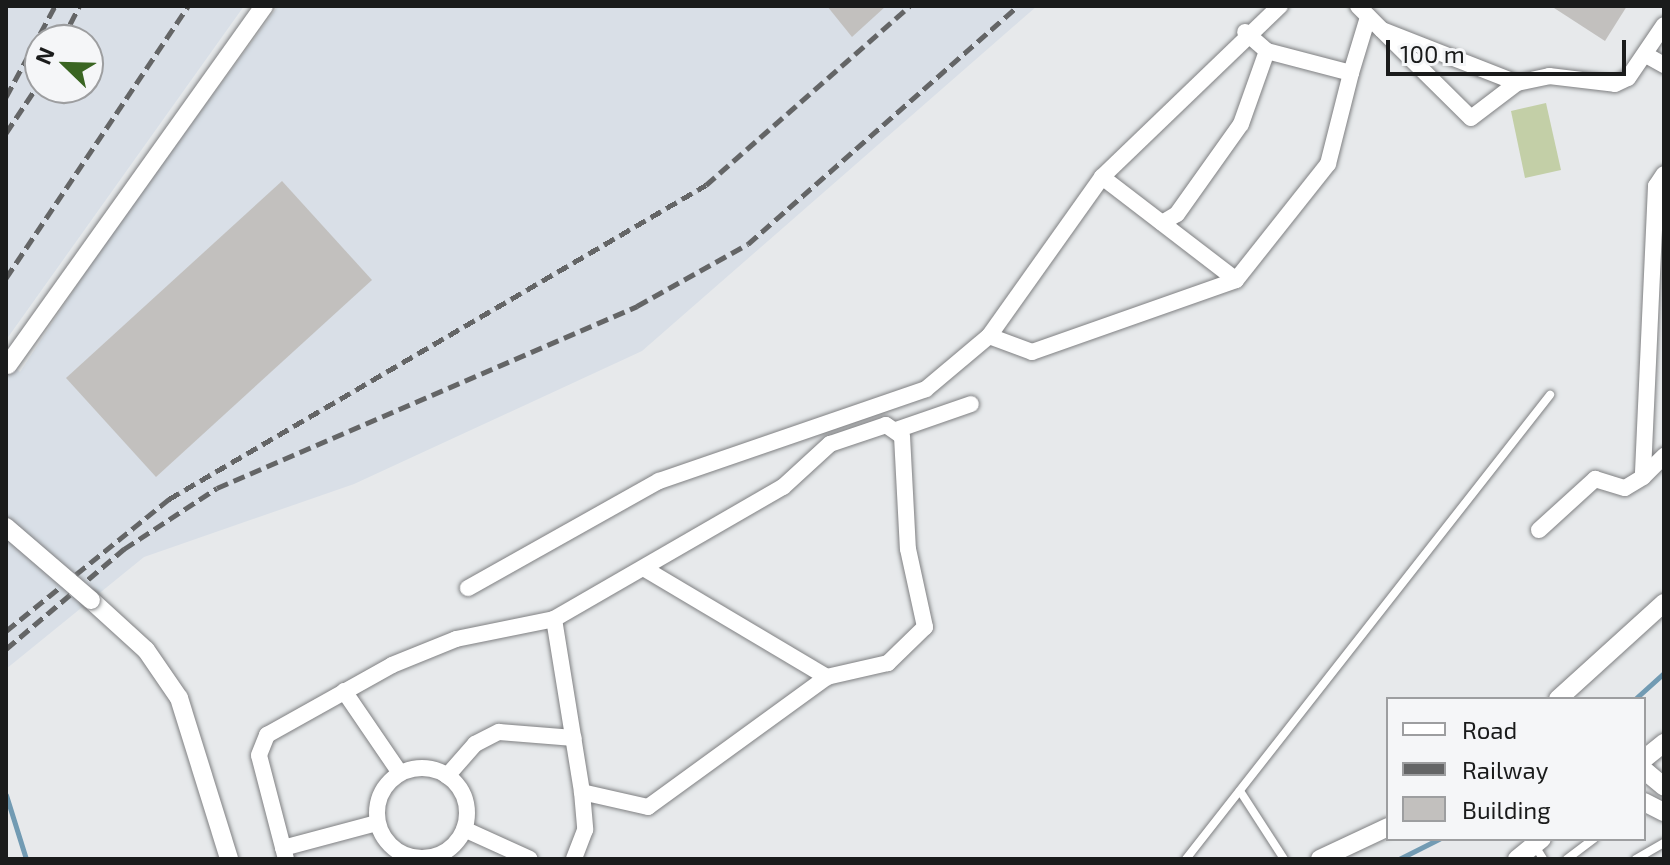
<!DOCTYPE html>
<html>
<head>
<meta charset="utf-8">
<style>
	body { margin:0 }
	#map { position:relative; width:1670px; height:865px; overflow:hidden; background:#e7e9eb; font-family:"Exo 2",sans-serif }
	div>[style] { position:absolute }
	.built>* { inset:0; background:#d9dfe7 }
	.green>* { inset:0; background:#c3cfa7 }
	.stream>* { height:5px; margin:-2.5px; padding:0 2.5px; transform-origin:2.5px; border-radius:2.5px; background:#729bb3 }
	.building>* { inset:0; background:#c2c0be }
	.roads { filter:drop-shadow(0 0 2px #7f8082) drop-shadow(0 0 2px #7f8082) }
	.service>* { height:8px; margin:-4px; padding:0 4px; transform-origin:4px; border-radius:4px; background:#fff }
	.minor>* { height:16px; margin:-8px; padding:0 8px; transform-origin:8px; border-radius:8px; background:#fff }
	.minor>.ring { margin:-8px; padding:0; box-sizing:content-box; background:none; border:16px solid #fff; border-radius:50% }
	.tertiary>* { height:18px; margin:-9px; padding:0 9px; transform-origin:9px; border-radius:9px; background:#fff }
	.rail>* { height:5px; margin-top:-2.5px; transform-origin:0; background:repeating-linear-gradient(90deg,#646566 0 12px,transparent 0 18px) }
	.bridges { filter:drop-shadow(0 0 2px #7f8082) drop-shadow(0 0 2px #7f8082) }
	.tertiary-bridge>* { height:18px; margin:-9px; padding:0 9px; transform-origin:9px; border-radius:9px; background:#fff }
	span { translate:-50% -50%; white-space:nowrap; text-align:center; line-height:1.15; -webkit-text-stroke:6px #f5f6f8; paint-order:stroke }
	.frame { position:absolute; inset:0; border:8px solid #1a1b1b; pointer-events:none }
	.legend { position:absolute; left:1386px; top:697px; width:260px; height:144px; box-sizing:border-box; background:#f5f6f8; border:2px solid #9d9ea0; margin:0; padding:10px 14px; list-style:none; font-size:24px; color:#1a1b1b }
	.legend li { display:flex; align-items:center; gap:16px; height:40px }
	.legend b { width:40px; border:2px solid #9d9ea0 }
	.north { position:absolute; left:24px; top:24px; width:80px; height:80px; box-sizing:border-box; background:#f5f6f8; border:2px solid #9d9ea0; border-radius:50%; rotate:293deg; font-size:22px; font-weight:700; line-height:32px; text-align:center; color:#1a1b1b }
	.north::after { content:''; display:block; margin:auto; width:28px; height:36px; background:#3a6522; clip-path:polygon(50% 0,100% 100%,50% 72%,0 100%) }
	.scale { position:absolute; left:1386px; top:40px; width:240px; height:36px; box-sizing:border-box; border:4px solid #1a1b1b; border-top:0; padding-left:10px; font-size:24px; line-height:28px; white-space:nowrap; color:#1a1b1b; -webkit-text-stroke:6px #f5f6f8; paint-order:stroke }
</style>
</head>
<body>
<div id="map">
	<div class="built">
		<div style="clip-path:polygon(evenodd,6px 6px,244px 6px,6px 340px,6px 6px,40px 40px,88px 40px,88px 88px,40px 88px,40px 40px)"></div>
		<div style="clip-path:polygon(278px 6px,1037px 6px,642px 351px,354px 484px,144px 557px,6px 669px,6px 358px,20px 372px,109px 236px)"></div>
	</div>
	<div class="green">
		<div style="clip-path:polygon(1546px 103px,1561px 170px,1525px 178px,1511px 111px)"></div>
	</div>
	<div class="stream">
		<div style="left:1635px;top:699px;width:39px;rotate:-42deg"></div>
		<div style="left:6px;top:795px;width:67px;rotate:72.6deg"></div>
		<div style="left:1399px;top:859px;width:45px;rotate:-26.6deg"></div>
	</div>
	<div class="building">
		<div style="clip-path:polygon(827px 6px,886px 6px,852px 37px)"></div>
		<div style="clip-path:polygon(1551px 6px,1627px 6px,1605px 41px)"></div>
		<div style="clip-path:polygon(282px 181px,372px 280px,156px 477px,66px 378px)"></div>
	</div>
	<div class="roads">
		<div class="service">
			<div style="left:1240px;top:791px;width:81px;rotate:57.1deg"></div>
			<div style="left:1535px;top:846px;width:15px;rotate:58deg"></div>
			<div style="left:1186px;top:859px;width:590px;rotate:-51.89deg"></div>
			<div style="left:1567px;top:859px;width:34px;rotate:-37deg"></div>
			<div style="left:1636px;top:859px;width:32px;rotate:-30deg"></div>
		</div>
		<div class="minor">
			<div style="left:1358px;top:6px;width:34px;rotate:45deg"></div>
			<div style="left:1382px;top:30px;width:145px;rotate:21.4deg"></div>
			<div style="left:1517px;top:83px;width:33px;rotate:-12deg"></div>
			<div style="left:1549px;top:76px;width:66px;rotate:6.9deg"></div>
			<div style="left:1615px;top:84px;width:14px;rotate:-25deg"></div>
			<div style="left:1628px;top:78px;width:64px;rotate:-55.8deg"></div>
			<div style="left:1384px;top:32px;width:122px;rotate:44.7deg"></div>
			<div style="left:1471px;top:118px;width:58px;rotate:-37.3deg"></div>
			<div style="left:1646px;top:55px;width:21px;rotate:29deg"></div>
			<div style="left:1351px;top:73px;width:59px;rotate:-73.1deg"></div>
			<div style="left:1664px;top:174px;width:14px;rotate:124deg"></div>
			<div style="left:1656px;top:186px;width:291px;rotate:92.6deg"></div>
			<div style="left:1643px;top:477px;width:30px;rotate:-45deg"></div>
			<div style="left:1102px;top:177px;width:169px;rotate:37.5deg"></div>
			<div style="left:1162px;top:223px;width:17px;rotate:-31deg"></div>
			<div style="left:1177px;top:214px;width:110px;rotate:-54.6deg"></div>
			<div style="left:1241px;top:124px;width:77px;rotate:-70.4deg"></div>
			<div style="left:989px;top:336px;width:46px;rotate:20.4deg"></div>
			<div style="left:1032px;top:352px;width:216px;rotate:-19.4deg"></div>
			<div style="left:1236px;top:280px;width:148px;rotate:-51.6deg"></div>
			<div style="left:1328px;top:164px;width:94px;rotate:-75.8deg"></div>
			<div style="left:1351px;top:73px;width:87px;rotate:-165.3deg"></div>
			<div style="left:1267px;top:51px;width:29px;rotate:-139deg"></div>
			<div style="left:899px;top:429px;width:76px;rotate:-19.1deg"></div>
			<div style="left:1539px;top:530px;width:76px;rotate:-42.3deg"></div>
			<div style="left:1595px;top:479px;width:31px;rotate:17deg"></div>
			<div style="left:1625px;top:488px;width:21px;rotate:-31deg"></div>
			<div style="left:645px;top:569px;width:212px;rotate:30.7deg"></div>
			<div style="left:468px;top:588px;width:219px;rotate:-29.3deg"></div>
			<div style="left:659px;top:481px;width:282px;rotate:-19deg"></div>
			<div style="left:926px;top:389px;width:82px;rotate:-40.1deg"></div>
			<div style="left:989px;top:336px;width:195px;rotate:-54.6deg"></div>
			<div style="left:1102px;top:177px;width:247px;rotate:-43.9deg"></div>
			<div style="left:554px;top:619px;width:264px;rotate:-30deg"></div>
			<div style="left:783px;top:487px;width:64px;rotate:-42.5deg"></div>
			<div style="left:830px;top:444px;width:59px;rotate:-18.7deg"></div>
			<div style="left:886px;top:425px;width:19px;rotate:35deg"></div>
			<div style="left:902px;top:436px;width:113px;rotate:87deg"></div>
			<div style="left:908px;top:549px;width:80px;rotate:77.7deg"></div>
			<div style="left:925px;top:627px;width:52px;rotate:135.8deg"></div>
			<div style="left:888px;top:663px;width:63px;rotate:167.1deg"></div>
			<div style="left:827px;top:677px;width:221px;rotate:144deg"></div>
			<div style="left:648px;top:807px;width:68px;rotate:-167.2deg"></div>
			<div style="left:344px;top:691px;width:99px;rotate:55.7deg"></div>
			<div class="ring" style="left:377px;top:768px;width:74px;height:74px"></div>
			<div style="left:447px;top:776px;width:43px;rotate:-48.8deg"></div>
			<div style="left:475px;top:744px;width:27px;rotate:-27deg"></div>
			<div style="left:499px;top:732px;width:75px;rotate:4.6deg"></div>
			<div style="left:464px;top:829px;width:72px;rotate:24.4deg"></div>
			<div style="left:283px;top:848px;width:97px;rotate:-14.9deg"></div>
			<div style="left:286px;top:859px;width:107px;rotate:-104.6deg"></div>
			<div style="left:259px;top:755px;width:22px;rotate:-68deg"></div>
			<div style="left:267px;top:735px;width:143px;rotate:-29.2deg"></div>
			<div style="left:392px;top:665px;width:69px;rotate:-22.1deg"></div>
			<div style="left:456px;top:639px;width:100px;rotate:-11.5deg"></div>
			<div style="left:554px;top:619px;width:175px;rotate:80.8deg"></div>
			<div style="left:582px;top:792px;width:38px;rotate:85deg"></div>
			<div style="left:585px;top:830px;width:31px;rotate:111deg"></div>
		</div>
		<div class="tertiary">
			<div style="left:8px;top:365px;width:441px;rotate:-54.5deg"></div>
			<div style="left:91px;top:600px;width:74px;rotate:42.3deg"></div>
			<div style="left:146px;top:650px;width:58px;rotate:55.5deg"></div>
			<div style="left:179px;top:698px;width:169px;rotate:72.7deg"></div>
			<div style="left:1558px;top:699px;width:143px;rotate:-42.2deg"></div>
			<div style="left:1644px;top:759px;width:26px;rotate:-39deg"></div>
			<div style="left:1644px;top:770px;width:26px;rotate:40deg"></div>
			<div style="left:1644px;top:802px;width:22px;rotate:27deg"></div>
			<div style="left:1320px;top:859px;width:75px;rotate:-25.2deg"></div>
			<div style="left:1517px;top:859px;width:32px;rotate:-39deg"></div>
		</div>
	</div>
	<div class="rail">
		<div style="left:62px;top:40px;width:38px;rotate:-63deg"></div>
		<div style="left:6px;top:97px;width:103px;rotate:-61.7deg"></div>
		<div style="left:6px;top:133px;width:61px;rotate:-56.3deg"></div>
		<div style="left:6px;top:278px;width:327px;rotate:-56.2deg"></div>
		<div style="left:6px;top:631px;width:210px;rotate:-39deg"></div>
		<div style="left:169px;top:499px;width:622px;rotate:-30.32deg"></div>
		<div style="left:706px;top:185px;width:271px;rotate:-41.3deg"></div>
		<div style="left:6px;top:649px;width:155px;rotate:-40.3deg"></div>
		<div style="left:124px;top:549px;width:111px;rotate:-33.3deg"></div>
		<div style="left:217px;top:488px;width:458px;rotate:-23.4deg"></div>
		<div style="left:637px;top:306px;width:127px;rotate:-29.2deg"></div>
		<div style="left:748px;top:244px;width:360px;rotate:-41.4deg"></div>
	</div>
	<div class="bridges">
		<div class="tertiary-bridge">
			<div style="left:6px;top:527px;width:112px;rotate:40.7deg"></div>
		</div>
	</div>
	<div class="frame"></div>
	<ul class="legend">
	<li><b style="height:10px;background:#fff"></b>Road</li>
	<li><b style="height:10px;background:#646566"></b>Railway</li>
	<li><b style="height:22px;background:#c2c0be"></b>Building</li>
	</ul>
	<div class="north">N</div>
	<div class="scale">100 m</div>
</div>
</body>
</html>
